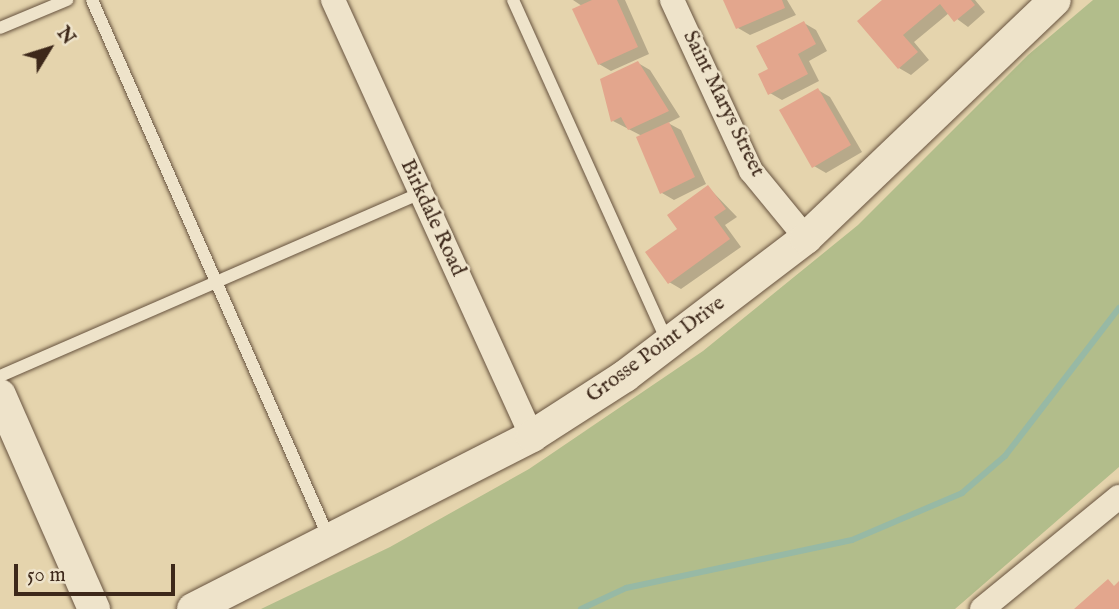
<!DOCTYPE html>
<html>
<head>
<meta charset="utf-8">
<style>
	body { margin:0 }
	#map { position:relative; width:1119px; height:609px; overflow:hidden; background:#e5d4ad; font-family:"IM FELL English",serif }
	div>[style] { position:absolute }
	.green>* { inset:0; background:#b2bd8b }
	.shadow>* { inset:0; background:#0003 }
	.stream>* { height:6px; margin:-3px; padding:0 3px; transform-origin:3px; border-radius:3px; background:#97b9a5 }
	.building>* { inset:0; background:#e3a68d }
	.roads { filter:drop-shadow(0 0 2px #67533f) drop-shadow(0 0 2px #67533f) }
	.service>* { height:12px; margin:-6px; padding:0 6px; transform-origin:6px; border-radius:6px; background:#eee3ca }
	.minor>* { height:24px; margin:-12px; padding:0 12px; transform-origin:12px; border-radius:12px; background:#eee3ca }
	.tertiary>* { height:32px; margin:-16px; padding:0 16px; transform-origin:16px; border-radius:16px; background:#eee3ca }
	span { translate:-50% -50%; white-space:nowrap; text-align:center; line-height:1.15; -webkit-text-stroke:5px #eee3ca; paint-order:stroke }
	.street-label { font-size:21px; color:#3d281a }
	.north { position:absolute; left:14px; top:14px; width:70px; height:70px; -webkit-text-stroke:5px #eee3ca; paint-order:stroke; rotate:52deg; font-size:19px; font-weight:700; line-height:28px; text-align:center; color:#3d281a }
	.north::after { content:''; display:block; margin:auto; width:24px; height:32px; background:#3d281a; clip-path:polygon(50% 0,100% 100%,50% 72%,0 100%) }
	.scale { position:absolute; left:14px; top:564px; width:161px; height:32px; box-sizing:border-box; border:4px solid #3d281a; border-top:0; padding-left:9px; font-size:21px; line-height:24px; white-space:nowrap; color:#3d281a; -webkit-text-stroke:5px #eee3ca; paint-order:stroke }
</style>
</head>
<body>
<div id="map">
	<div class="green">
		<div style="clip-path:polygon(1093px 0,1119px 0,1119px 467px,955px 609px,261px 609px,390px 547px,529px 469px,703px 351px,858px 225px,1028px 55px)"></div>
	</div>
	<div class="shadow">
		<div style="clip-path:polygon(625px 0,649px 54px,611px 71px,599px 64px,582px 6px,573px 0)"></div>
		<div style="clip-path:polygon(725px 0,787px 0,796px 15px,750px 35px,738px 28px)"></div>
		<div style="clip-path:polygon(884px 0,975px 0,985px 12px,968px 27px,949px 13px,914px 42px,929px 60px,911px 75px,899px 68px)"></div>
		<div style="clip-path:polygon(804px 23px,816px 30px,827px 51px,809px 61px,819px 81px,782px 100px,770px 93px,770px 69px)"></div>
		<div style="clip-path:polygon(638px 63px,650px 70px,680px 117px,668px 123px,681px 130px,706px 184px,674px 200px,662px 193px,642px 136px,613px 121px,602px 80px)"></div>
		<div style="clip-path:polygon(818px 90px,830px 97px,862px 152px,826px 173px,814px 166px)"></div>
		<div style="clip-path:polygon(708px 187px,737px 217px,725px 225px,741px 247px,681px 289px,669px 282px,679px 230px)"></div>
	</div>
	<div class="stream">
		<div style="left:581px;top:609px;width:50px;rotate:-25deg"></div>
		<div style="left:626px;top:588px;width:231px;rotate:-12deg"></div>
		<div style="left:852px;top:540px;width:120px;rotate:-23.1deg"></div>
		<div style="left:962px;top:493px;width:57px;rotate:-40.7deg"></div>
		<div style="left:1005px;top:456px;width:187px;rotate:-52.4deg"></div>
	</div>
	<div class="building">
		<div style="clip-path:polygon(592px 0,617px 0,638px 47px,598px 65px,572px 9px)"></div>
		<div style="clip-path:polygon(723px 0,782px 0,785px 8px,736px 29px)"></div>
		<div style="clip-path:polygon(882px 0,971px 0,975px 5px,954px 22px,940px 4px,903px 35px,918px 52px,898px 69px,857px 21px)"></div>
		<div style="clip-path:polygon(804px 21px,816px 44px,798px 54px,808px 74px,768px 95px,758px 74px,768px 69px,756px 46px)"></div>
		<div style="clip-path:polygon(638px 61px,669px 111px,628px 130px,621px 117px,611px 122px,600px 79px)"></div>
		<div style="clip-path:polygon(818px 88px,851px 145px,812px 168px,779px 110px)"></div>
		<div style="clip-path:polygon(669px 122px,695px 177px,660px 194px,636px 137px)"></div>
		<div style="clip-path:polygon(708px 185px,726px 209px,714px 217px,730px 239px,668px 284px,645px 252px,677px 229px,667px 215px)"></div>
		<div style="clip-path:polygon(1108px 579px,1114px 586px,1119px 581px,1119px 609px,1074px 609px)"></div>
	</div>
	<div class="roads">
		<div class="service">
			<div style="left:92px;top:0;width:588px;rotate:66.23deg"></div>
			<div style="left:513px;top:0;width:374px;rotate:65.7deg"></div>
			<div style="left:0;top:28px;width:73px;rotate:-22.7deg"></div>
			<div style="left:0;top:376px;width:459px;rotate:-23.5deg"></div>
		</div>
		<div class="minor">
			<div style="left:333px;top:0;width:479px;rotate:65.5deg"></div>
			<div style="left:672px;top:0;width:188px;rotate:65.2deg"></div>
			<div style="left:751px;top:171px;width:87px;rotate:50.6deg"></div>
			<div style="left:982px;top:609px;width:177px;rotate:-39.3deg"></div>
		</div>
		<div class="tertiary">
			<div style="left:0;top:395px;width:234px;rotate:66.3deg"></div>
			<div style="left:193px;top:609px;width:381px;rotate:-27deg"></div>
			<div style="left:532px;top:436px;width:111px;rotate:-32.8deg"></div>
			<div style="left:625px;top:376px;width:228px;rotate:-37.3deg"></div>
			<div style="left:806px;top:238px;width:344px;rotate:-43.7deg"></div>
		</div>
	</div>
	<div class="street-label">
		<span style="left:723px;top:104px;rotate:64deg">Saint Marys Street</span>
		<span style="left:432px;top:218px;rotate:65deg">Birkdale Road</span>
		<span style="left:656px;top:350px;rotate:-36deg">Grosse Point Drive</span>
	</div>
	<div class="north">N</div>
	<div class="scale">50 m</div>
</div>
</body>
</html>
